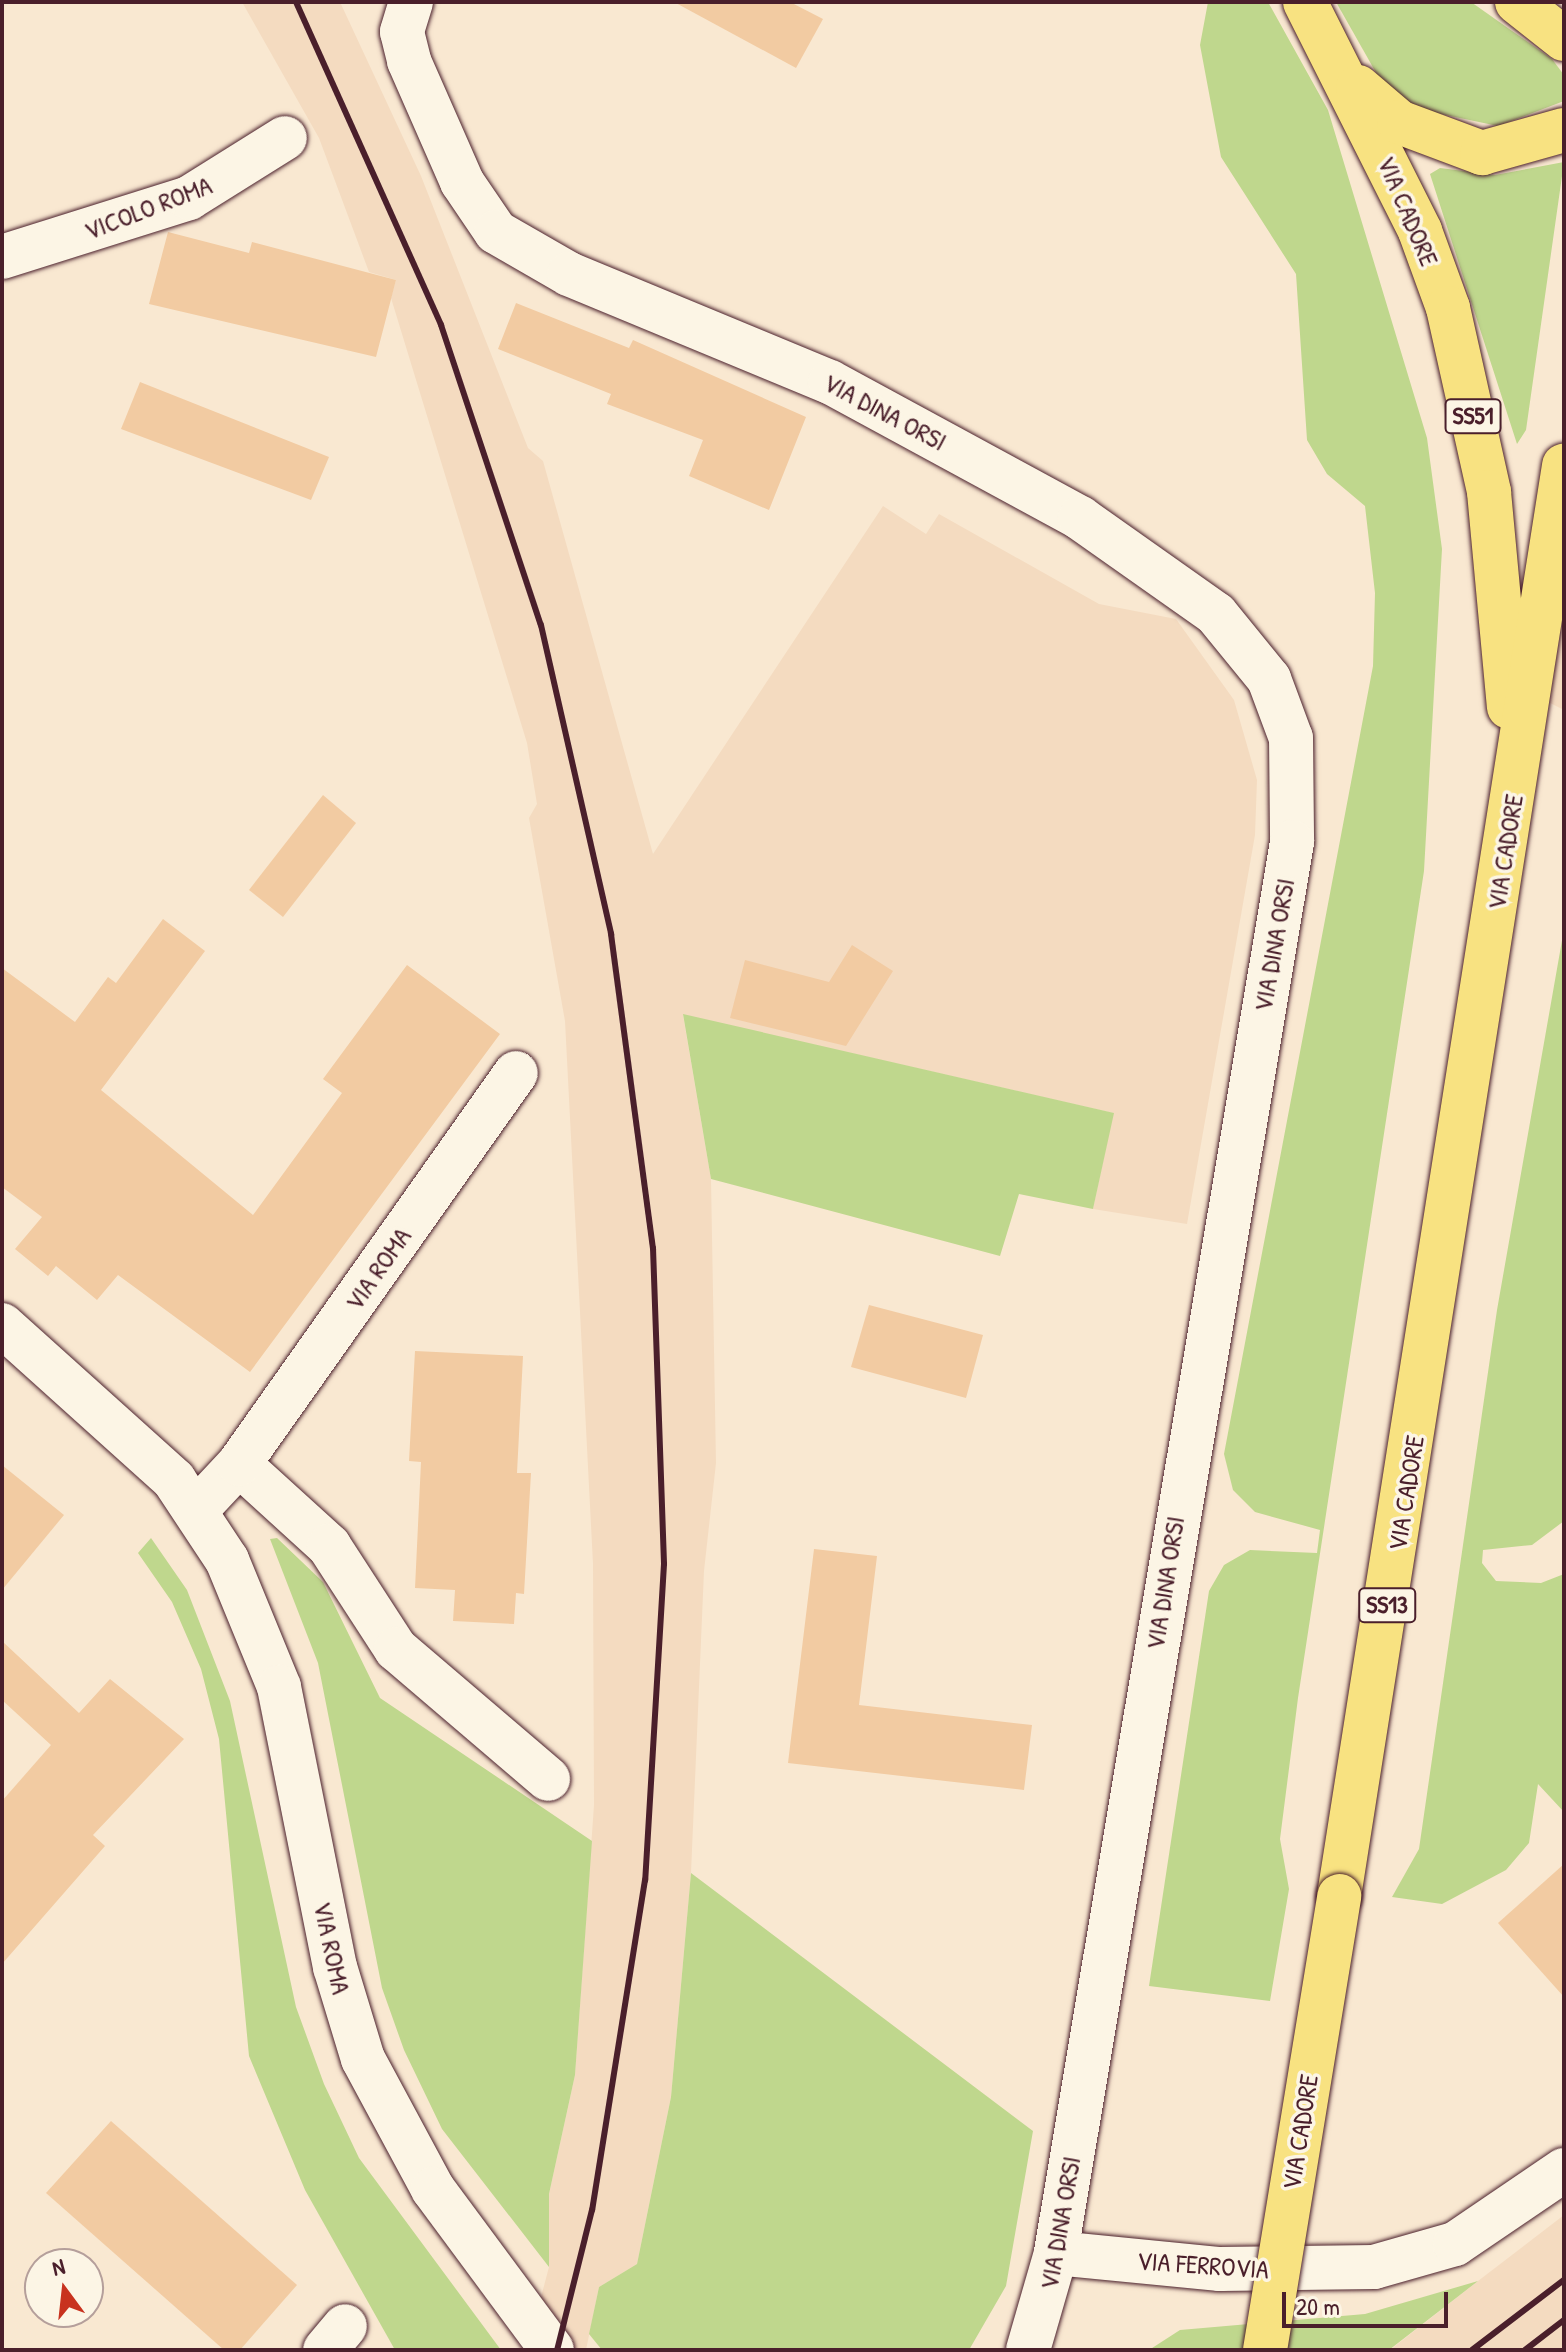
<!DOCTYPE html>
<html>
<head>
<meta charset="utf-8">
<style>
	body { margin:0 }
	#map { position:relative; width:1566px; height:2352px; overflow:hidden; background:#f9e8d1; font-family:"Patrick Hand",sans-serif }
	div>[style] { position:absolute }
	.built>* { inset:0; background:#f4dbc0 }
	.green>* { inset:0; background:#bfd78d }
	.building>* { inset:0; background:#f2cba2 }
	.roads { filter:drop-shadow(0 0 2px #4a1f2b) drop-shadow(0 0 2px #4a1f2b) }
	.street>* { height:44px; margin:-22px; padding:0 22px; transform-origin:22px; border-radius:22px; background:#fcf5e5 }
	.secondary>* { height:44px; margin:-22px; padding:0 22px; transform-origin:22px; border-radius:22px; background:#fcf5e5 }
	.primary>* { height:44px; margin:-22px; padding:0 22px; transform-origin:22px; border-radius:22px; background:#f8e281 }
	.rail>* { height:6px; margin:-3px; padding:0 3px; transform-origin:3px; border-radius:3px; background:#4a1f2b }
	.bridges { filter:drop-shadow(0 0 2px #4a1f2b) drop-shadow(0 0 2px #4a1f2b) }
	.primary-bridge>* { height:44px; margin:-22px; padding:0 22px; transform-origin:22px; border-radius:22px; background:#f8e281 }
	span { translate:-50% -50%; white-space:nowrap; text-align:center; line-height:1.15; -webkit-text-stroke:7px #fcf5e5; paint-order:stroke }
	.shield-label span { padding:2px 6px; background:#fcf5e5; border:2px solid; border-radius:6px; -webkit-text-stroke-width:0 }
	.shield-label { font-size:24px; color:#4a1f2b; font-weight:700 }
	.street-label { font-size:26px; color:#4a1f2b }
	.frame { position:absolute; inset:0; border:4px solid #4a1f2b; pointer-events:none }
	.north { position:absolute; left:24px; top:2248px; width:80px; height:80px; box-sizing:border-box; background:#fcf5e5; border:2px solid #b59f9b; border-radius:50%; rotate:345deg; font-size:22px; font-weight:700; line-height:32px; text-align:center; color:#4a1f2b }
	.north::after { content:''; display:block; margin:auto; width:28px; height:36px; background:#c8321e; clip-path:polygon(50% 0,100% 100%,50% 72%,0 100%) }
	.scale { position:absolute; left:1282px; top:2292px; width:166px; height:36px; box-sizing:border-box; border:4px solid #4a1f2b; border-top:0; padding-left:10px; font-size:24px; line-height:28px; white-space:nowrap; color:#4a1f2b; -webkit-text-stroke:6px #fcf5e5; paint-order:stroke }
</style>
</head>
<body>
<div id="map">
	<div class="built">
		<div style="clip-path:polygon(242px 2px,340px 2px,421px 176px,528px 448px,543px 461px,653px 854px,883px 506px,926px 534px,939px 514px,1099px 604px,1176px 619px,1234px 700px,1257px 780px,1255px 835px,1187px 1224px,1093px 1209px,1113px 1113px,683px 1015px,711px 1179px,716px 1463px,704px 1571px,691px 1873px,671px 2097px,637px 2264px,599px 2287px,586px 2350px,527px 2350px,549px 2267px,549px 2194px,575px 2075px,594px 1805px,593px 1564px,565px 1021px,529px 818px,537px 804px,527px 743px,391px 298px,396px 280px,369px 272px,319px 138px)"></div>
		<div style="clip-path:polygon(1564px 466px,1564px 710px,1528px 692px)"></div>
		<div style="clip-path:polygon(1564px 2215px,1564px 2350px,1390px 2350px,1478px 2281px)"></div>
	</div>
	<div class="green">
		<div style="clip-path:polygon(1208px 2px,1268px 2px,1328px 110px,1427px 438px,1442px 549px,1424px 871px,1298px 1698px,1280px 1839px,1289px 1889px,1270px 2001px,1149px 1986px,1209px 1591px,1224px 1565px,1250px 1550px,1317px 1553px,1320px 1530px,1255px 1512px,1233px 1490px,1224px 1454px,1373px 666px,1375px 593px,1365px 506px,1327px 474px,1307px 440px,1296px 274px,1221px 157px,1200px 45px)"></div>
		<div style="clip-path:polygon(1336px 2px,1471px 2px,1552px 59px,1564px 75px,1564px 101px,1498px 126px,1417px 109px,1379px 78px)"></div>
		<div style="clip-path:polygon(1564px 162px,1526px 430px,1517px 444px,1430px 174px,1440px 168px,1495px 175px)"></div>
		<div style="clip-path:polygon(1564px 929px,1564px 1521px,1532px 1545px,1483px 1550px,1482px 1563px,1496px 1581px,1541px 1583px,1564px 1574px,1564px 1812px,1538px 1784px,1529px 1843px,1506px 1870px,1442px 1904px,1392px 1897px,1419px 1849px,1497px 1310px)"></div>
		<div style="clip-path:polygon(683px 1014px,1114px 1113px,1093px 1209px,1019px 1194px,1000px 1256px,711px 1179px)"></div>
		<div style="clip-path:polygon(151px 1538px,187px 1590px,230px 1701px,296px 2007px,324px 2084px,359px 2158px,501px 2350px,395px 2350px,305px 2190px,249px 2056px,219px 1739px,201px 1669px,172px 1602px,138px 1553px)"></div>
		<div style="clip-path:polygon(277px 1538px,323px 1582px,380px 1698px,592px 1841px,575px 2075px,549px 2194px,549px 2267px,442px 2129px,404px 2050px,382px 1988px,318px 1663px,270px 1539px)"></div>
		<div style="clip-path:polygon(691px 1873px,1033px 2131px,1006px 2286px,969px 2350px,602px 2350px,589px 2334px,599px 2287px,637px 2264px,671px 2097px)"></div>
		<div style="clip-path:polygon(1478px 2281px,1389px 2350px,1149px 2350px,1180px 2330px,1365px 2314px)"></div>
	</div>
	<div class="building">
		<div style="clip-path:polygon(674px 2px,790px 2px,823px 19px,796px 68px)"></div>
		<div style="clip-path:polygon(168px 232px,249px 253px,252px 242px,396px 280px,376px 357px,149px 304px)"></div>
		<div style="clip-path:polygon(516px 303px,629px 348px,633px 340px,806px 417px,769px 510px,689px 476px,703px 440px,607px 404px,611px 394px,498px 349px)"></div>
		<div style="clip-path:polygon(140px 382px,329px 457px,311px 500px,121px 429px)"></div>
		<div style="clip-path:polygon(323px 795px,356px 823px,283px 917px,249px 890px)"></div>
		<div style="clip-path:polygon(163px 919px,205px 951px,101px 1090px,253px 1215px,342px 1093px,323px 1079px,407px 965px,500px 1034px,250px 1372px,118px 1275px,97px 1300px,56px 1266px,48px 1276px,15px 1249px,42px 1217px,2px 1187px,2px 968px,75px 1022px,108px 977px,116px 983px)"></div>
		<div style="clip-path:polygon(852px 945px,893px 971px,846px 1046px,730px 1018px,745px 960px,829px 982px)"></div>
		<div style="clip-path:polygon(869px 1305px,983px 1335px,966px 1398px,851px 1367px)"></div>
		<div style="clip-path:polygon(415px 1351px,523px 1356px,517px 1473px,531px 1473px,524px 1594px,516px 1593px,514px 1624px,453px 1621px,455px 1590px,415px 1588px,421px 1462px,409px 1461px)"></div>
		<div style="clip-path:polygon(2px 1465px,64px 1515px,2px 1590px)"></div>
		<div style="clip-path:polygon(814px 1549px,877px 1556px,859px 1705px,1032px 1725px,1024px 1790px,788px 1763px)"></div>
		<div style="clip-path:polygon(2px 1641px,79px 1713px,110px 1679px,184px 1739px,93px 1835px,105px 1846px,2px 1964px,2px 1801px,51px 1745px,2px 1700px)"></div>
		<div style="clip-path:polygon(1564px 1864px,1564px 1997px,1498px 1923px)"></div>
		<div style="clip-path:polygon(111px 2121px,297px 2285px,240px 2350px,224px 2350px,46px 2193px)"></div>
	</div>
	<div class="roads">
		<div class="street">
			<div style="left:411px;top:2px;width:31px;rotate:107deg"></div>
			<div style="left:402px;top:32px;width:30px;rotate:76deg"></div>
			<div style="left:409px;top:61px;width:132px;rotate:66.3deg"></div>
			<div style="left:462px;top:182px;width:60px;rotate:55.8deg"></div>
			<div style="left:496px;top:232px;width:84px;rotate:29.9deg"></div>
			<div style="left:569px;top:274px;width:282px;rotate:22.5deg"></div>
			<div style="left:830px;top:382px;width:285px;rotate:28.5deg"></div>
			<div style="left:1080px;top:518px;width:166px;rotate:35.2deg"></div>
			<div style="left:1216px;top:614px;width:84px;rotate:50.8deg"></div>
			<div style="left:1269px;top:679px;width:63px;rotate:69.6deg"></div>
			<div style="left:1291px;top:738px;width:104px;rotate:89.4deg"></div>
			<div style="left:1292px;top:842px;width:1431px;rotate:99.5deg"></div>
			<div style="left:1056px;top:2253px;width:101px;rotate:106.1deg"></div>
			<div style="left:2px;top:257px;width:196px;rotate:-17.5deg"></div>
			<div style="left:189px;top:198px;width:113px;rotate:-32deg"></div>
			<div style="left:239px;top:1464px;width:122px;rotate:42.3deg"></div>
			<div style="left:329px;top:1546px;width:123px;rotate:57deg"></div>
			<div style="left:396px;top:1649px;width:200px;rotate:40.5deg"></div>
			<div style="left:196px;top:1510px;width:63px;rotate:-46.9deg"></div>
			<div style="left:239px;top:1464px;width:479px;rotate:-54.7deg"></div>
			<div style="left:1056px;top:2253px;width:165px;rotate:5.6deg"></div>
			<div style="left:1220px;top:2269px;width:154px;rotate:-0.7deg"></div>
			<div style="left:1374px;top:2267px;width:84px;rotate:-15.9deg"></div>
			<div style="left:1455px;top:2244px;width:132px;rotate:-34.2deg"></div>
			<div style="left:325px;top:2350px;width:31px;rotate:-50deg"></div>
		</div>
		<div class="secondary">
			<div style="left:2px;top:1325px;width:232px;rotate:42deg"></div>
			<div style="left:174px;top:1480px;width:96px;rotate:56.5deg"></div>
			<div style="left:227px;top:1560px;width:137px;rotate:67.7deg"></div>
			<div style="left:279px;top:1687px;width:286px;rotate:78.7deg"></div>
			<div style="left:335px;top:1967px;width:96px;rotate:73.1deg"></div>
			<div style="left:363px;top:2059px;width:148px;rotate:61.7deg"></div>
			<div style="left:433px;top:2189px;width:200px;rotate:53.5deg"></div>
		</div>
		<div class="primary">
			<div style="left:1305px;top:2px;width:256px;rotate:63.3deg"></div>
			<div style="left:1420px;top:231px;width:82px;rotate:70deg"></div>
			<div style="left:1448px;top:308px;width:189px;rotate:77.4deg"></div>
			<div style="left:1489px;top:492px;width:216px;rotate:84.7deg"></div>
			<div style="left:1517px;top:2px;width:60px;rotate:38.2deg"></div>
			<div style="left:1358px;top:87px;width:54px;rotate:40.5deg"></div>
			<div style="left:1399px;top:122px;width:89px;rotate:20.5deg"></div>
			<div style="left:1482px;top:153px;width:85px;rotate:-15.7deg"></div>
			<div style="left:1339px;top:1896px;width:1448px;rotate:-81.06deg"></div>
		</div>
	</div>
	<div class="rail">
		<div style="left:296px;top:2px;width:354px;rotate:65.8deg"></div>
		<div style="left:441px;top:325px;width:316px;rotate:71.6deg"></div>
		<div style="left:541px;top:625px;width:317px;rotate:77.2deg"></div>
		<div style="left:611px;top:934px;width:317px;rotate:82.4deg"></div>
		<div style="left:653px;top:1248px;width:316px;rotate:88deg"></div>
		<div style="left:664px;top:1564px;width:317px;rotate:93.4deg"></div>
		<div style="left:645px;top:1880px;width:334px;rotate:99.1deg"></div>
		<div style="left:592px;top:2210px;width:144px;rotate:104deg"></div>
		<div style="left:1472px;top:2350px;width:116px;rotate:-37.3deg"></div>
		<div style="left:1525px;top:2350px;width:49px;rotate:-37.6deg"></div>
	</div>
	<div class="bridges">
		<div class="primary-bridge">
			<div style="left:1265px;top:2350px;width:460px;rotate:-80.7deg"></div>
		</div>
	</div>
	<div class="shield-label">
		<span style="left:1473px;top:416px">SS51</span>
		<span style="left:1387px;top:1605px">SS13</span>
	</div>
	<div class="street-label">
		<span style="left:148px;top:208px;rotate:-21deg">VICOLO ROMA</span>
		<span style="left:1408px;top:211px;rotate:67deg">VIA CADORE</span>
		<span style="left:885px;top:412px;rotate:28deg">VIA DINA ORSI</span>
		<span style="left:1505px;top:852px;rotate:-81deg">VIA CADORE</span>
		<span style="left:1274px;top:945px;rotate:-80deg">VIA DINA ORSI</span>
		<span style="left:378px;top:1269px;rotate:-55deg">VIA ROMA</span>
		<span style="left:1406px;top:1493px;rotate:-81deg">VIA CADORE</span>
		<span style="left:1165px;top:1583px;rotate:-81deg">VIA DINA ORSI</span>
		<span style="left:332px;top:1948px;rotate:78deg">VIA ROMA</span>
		<span style="left:1300px;top:2132px;rotate:-81deg">VIA CADORE</span>
		<span style="left:1060px;top:2223px;rotate:-80deg">VIA DINA ORSI</span>
		<span style="left:1203px;top:2265px;rotate:4deg">VIA FERROVIA</span>
	</div>
	<div class="frame"></div>
	<div class="north">N</div>
	<div class="scale">20 m</div>
</div>
</body>
</html>
